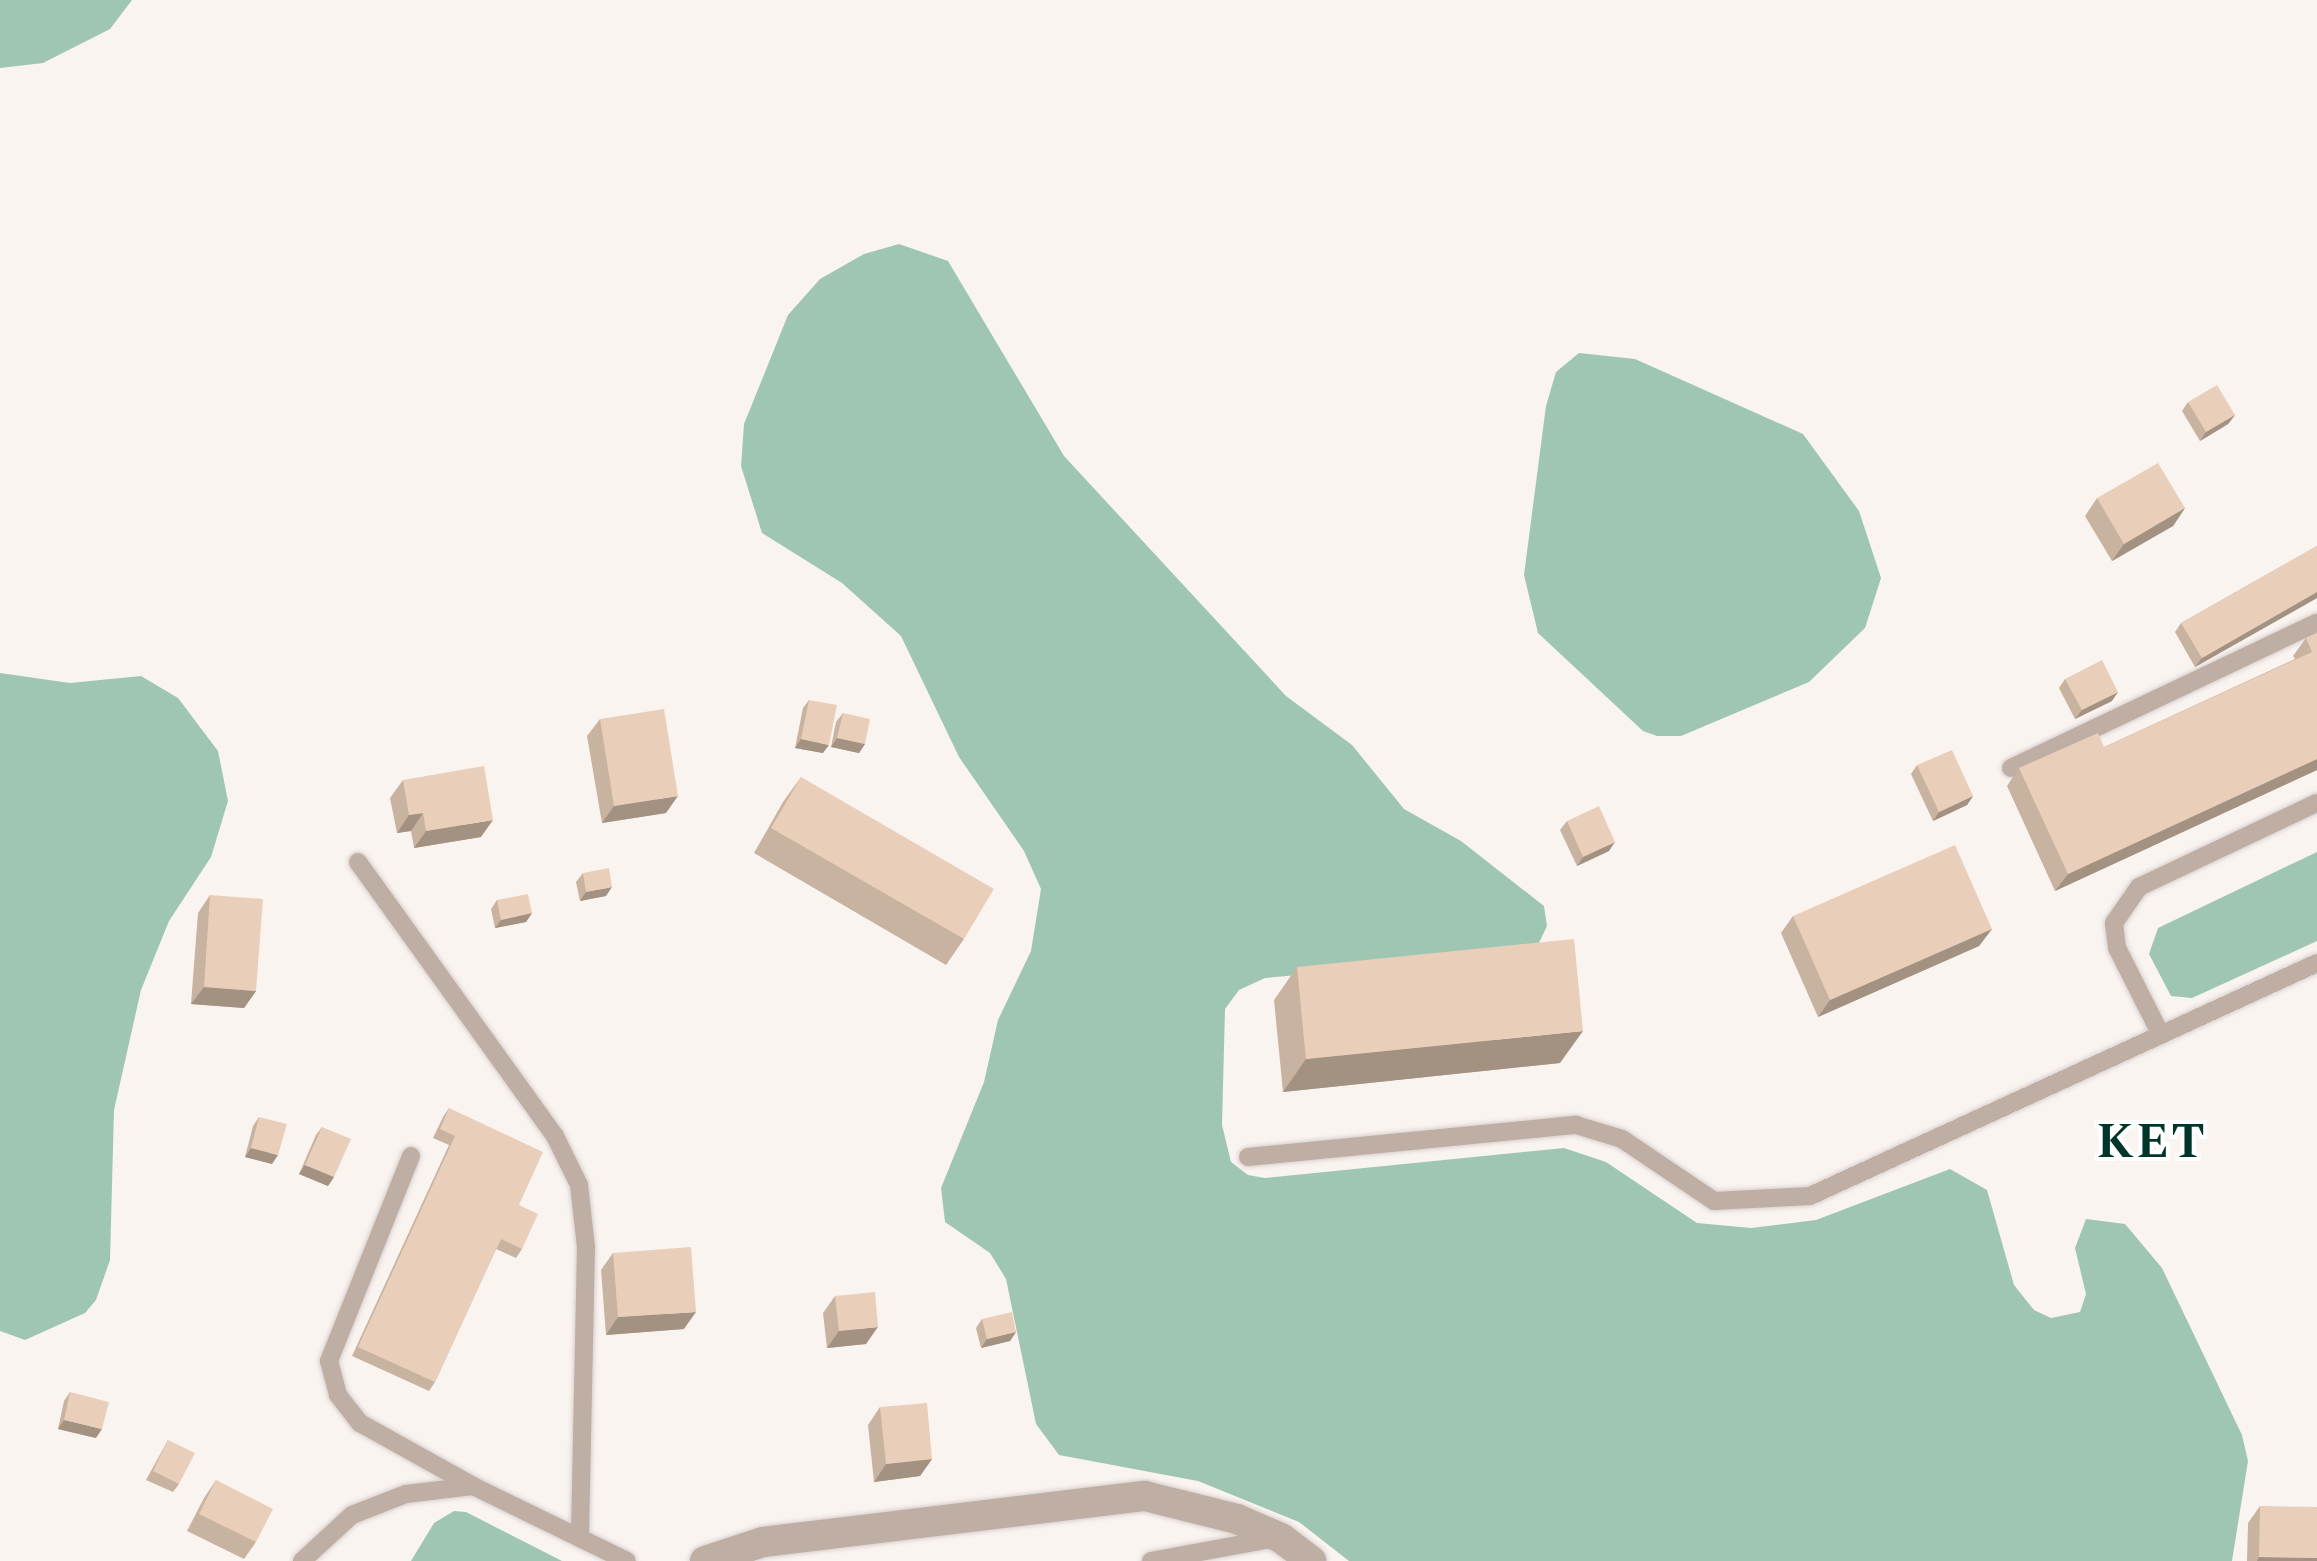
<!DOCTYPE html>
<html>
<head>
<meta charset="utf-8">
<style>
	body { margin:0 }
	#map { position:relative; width:2317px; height:1561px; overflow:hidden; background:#faf4f1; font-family:Spectral,serif }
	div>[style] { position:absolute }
	.forest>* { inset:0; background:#9ec6b2 }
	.roads { filter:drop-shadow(0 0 2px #d8d0cd) drop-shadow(0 0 2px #d8d0cd) }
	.service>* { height:18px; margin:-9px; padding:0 9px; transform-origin:9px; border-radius:9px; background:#beaea4 }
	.minor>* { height:30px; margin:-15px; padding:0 15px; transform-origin:15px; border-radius:15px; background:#beaea4 }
	.wall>* { inset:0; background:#c8b2a0 }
	.shaded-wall>* { inset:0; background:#a39182 }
	.building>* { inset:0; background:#e9cfba }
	span { translate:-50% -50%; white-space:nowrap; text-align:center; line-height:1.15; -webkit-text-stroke:8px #fff; paint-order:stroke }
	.district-label { font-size:48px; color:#003629; font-weight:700; letter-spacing:2.5px }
</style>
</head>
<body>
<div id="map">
	<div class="forest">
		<div style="clip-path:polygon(0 0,132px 0,110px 29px,43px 63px,0 68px)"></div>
		<div style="clip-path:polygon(899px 244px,948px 261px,1064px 456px,1286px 696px,1352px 745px,1404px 809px,1461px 841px,1544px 906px,1547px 926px,1538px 945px,1517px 956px,1265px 978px,1239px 990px,1225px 1009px,1222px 1125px,1231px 1162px,1248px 1175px,1265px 1178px,1564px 1148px,1606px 1162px,1697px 1223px,1751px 1228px,1816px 1220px,1950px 1169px,1987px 1190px,2014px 1285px,2034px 1310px,2051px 1318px,2080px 1312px,2086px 1294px,2075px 1248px,2086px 1219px,2125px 1224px,2162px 1268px,2242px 1435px,2248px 1461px,2232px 1561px,1349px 1561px,1299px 1522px,1198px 1481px,1059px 1455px,1036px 1424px,1006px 1279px,990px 1253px,945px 1222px,941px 1188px,984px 1082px,998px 1020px,1031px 951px,1041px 889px,1024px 851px,959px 757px,901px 636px,842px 583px,762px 533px,741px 466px,744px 424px,788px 315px,820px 279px,864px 254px)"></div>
		<div style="clip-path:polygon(1579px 353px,1635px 359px,1803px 434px,1859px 511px,1881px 578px,1865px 628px,1809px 682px,1681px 736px,1657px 736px,1643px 731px,1538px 633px,1524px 575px,1546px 406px,1556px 372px)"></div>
		<div style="clip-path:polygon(0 673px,70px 683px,141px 676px,178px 698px,218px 751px,228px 801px,211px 857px,169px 921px,141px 990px,114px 1110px,110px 1260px,96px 1300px,85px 1313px,25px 1340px,0 1331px)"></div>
		<div style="clip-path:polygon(2317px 852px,2317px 941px,2192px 998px,2171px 996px,2149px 954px,2158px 928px)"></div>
		<div style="clip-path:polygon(454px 1511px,466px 1512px,562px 1561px,411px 1561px,434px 1523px)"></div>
	</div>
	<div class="roads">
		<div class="service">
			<div style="left:2011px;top:768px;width:339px;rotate:-25.4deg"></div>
			<div style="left:358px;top:862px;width:337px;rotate:54.3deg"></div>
			<div style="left:555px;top:1136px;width:55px;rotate:63.9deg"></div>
			<div style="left:579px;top:1185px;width:62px;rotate:83.6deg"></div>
			<div style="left:586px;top:1247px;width:291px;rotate:91.2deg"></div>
			<div style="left:2161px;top:1035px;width:97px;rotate:-116.8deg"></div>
			<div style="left:2117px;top:948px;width:25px;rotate:-97deg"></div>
			<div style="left:2114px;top:923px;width:44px;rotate:-55.2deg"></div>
			<div style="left:2139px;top:887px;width:197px;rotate:-25.3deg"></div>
			<div style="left:411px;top:1156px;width:221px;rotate:111.8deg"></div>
			<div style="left:329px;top:1361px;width:35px;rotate:75deg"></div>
			<div style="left:338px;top:1395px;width:36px;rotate:52deg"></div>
			<div style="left:360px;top:1423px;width:129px;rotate:29.1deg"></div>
			<div style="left:1248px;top:1157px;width:330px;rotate:-5.6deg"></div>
			<div style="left:1576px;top:1125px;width:48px;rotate:16.9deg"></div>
			<div style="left:1622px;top:1139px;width:111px;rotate:34deg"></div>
			<div style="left:1714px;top:1201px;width:96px;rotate:-3deg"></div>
			<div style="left:1810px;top:1196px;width:558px;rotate:-24.68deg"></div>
			<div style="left:302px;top:1561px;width:68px;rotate:-42.6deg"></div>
			<div style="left:352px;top:1515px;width:58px;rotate:-21.3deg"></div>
			<div style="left:406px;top:1494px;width:67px;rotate:-6.8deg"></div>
			<div style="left:473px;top:1486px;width:171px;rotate:26deg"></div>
			<div style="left:1151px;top:1561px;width:127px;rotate:-10.4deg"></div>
		</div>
		<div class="minor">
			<div style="left:705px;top:1561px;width:61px;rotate:-18.1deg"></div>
			<div style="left:763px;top:1542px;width:385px;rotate:-6.9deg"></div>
			<div style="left:1145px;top:1496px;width:95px;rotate:14deg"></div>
			<div style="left:1237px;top:1519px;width:48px;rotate:23.4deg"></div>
			<div style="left:1281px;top:1538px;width:38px;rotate:37deg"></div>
		</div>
	</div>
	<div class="wall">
		<div style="clip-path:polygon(2188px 402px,2235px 415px,2228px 424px,2200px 441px,2182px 411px)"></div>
		<div style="clip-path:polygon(2097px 498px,2185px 508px,2173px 526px,2112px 561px,2085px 516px)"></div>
		<div style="clip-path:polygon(2317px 546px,2317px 598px,2195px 667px,2175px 632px,2181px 623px)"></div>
		<div style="clip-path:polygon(2317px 633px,2317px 770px,2055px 891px,2007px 786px,2019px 768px,2104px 747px,2295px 659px,2293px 656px,2306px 638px)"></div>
		<div style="clip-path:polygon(2065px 679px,2112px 701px,2075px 719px,2059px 688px)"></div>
		<div style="clip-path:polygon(809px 700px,823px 753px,795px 748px,803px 708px)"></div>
		<div style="clip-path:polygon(843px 713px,865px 744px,859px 753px,831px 747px,836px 722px)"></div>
		<div style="clip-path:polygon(600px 719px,666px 813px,602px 823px,587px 736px)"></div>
		<div style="clip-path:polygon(1917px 765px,1973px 796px,1967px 805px,1933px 821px,1911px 774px)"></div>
		<div style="clip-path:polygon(801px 777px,964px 939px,946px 965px,754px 853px,783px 802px)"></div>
		<div style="clip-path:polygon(403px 780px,481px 837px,414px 848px,411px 831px,397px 833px,390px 798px)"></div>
		<div style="clip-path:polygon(1567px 821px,1609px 851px,1577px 866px,1560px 830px)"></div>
		<div style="clip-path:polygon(583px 873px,606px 896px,580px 901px,576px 882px)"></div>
		<div style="clip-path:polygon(210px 895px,256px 991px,244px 1008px,191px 1004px,198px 913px)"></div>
		<div style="clip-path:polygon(497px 900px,532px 913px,526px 922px,495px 928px,491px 909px)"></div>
		<div style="clip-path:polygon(1793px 916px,1992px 929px,1979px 946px,1818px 1017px,1781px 933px)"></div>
		<div style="clip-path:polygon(1297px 967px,1560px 1063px,1283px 1092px,1274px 1000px)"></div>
		<div style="clip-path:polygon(449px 1108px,519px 1205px,522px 1249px,516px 1258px,496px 1249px,435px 1382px,429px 1391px,352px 1356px,449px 1145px,433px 1138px,443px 1117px)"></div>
		<div style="clip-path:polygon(259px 1117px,272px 1164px,245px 1157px,253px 1126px)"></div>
		<div style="clip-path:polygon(322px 1127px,334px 1177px,328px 1186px,299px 1174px,316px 1135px)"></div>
		<div style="clip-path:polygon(613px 1253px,684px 1329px,606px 1335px,601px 1270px)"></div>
		<div style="clip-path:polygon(835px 1296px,866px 1344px,827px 1348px,823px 1313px)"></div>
		<div style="clip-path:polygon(982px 1319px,1016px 1332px,1010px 1341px,981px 1348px,976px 1328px)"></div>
		<div style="clip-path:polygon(70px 1392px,96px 1438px,58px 1429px,64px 1401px)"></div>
		<div style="clip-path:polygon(880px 1407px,932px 1459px,920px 1476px,874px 1482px,868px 1425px)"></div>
		<div style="clip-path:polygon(168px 1440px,179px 1484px,173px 1492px,146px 1480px)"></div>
		<div style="clip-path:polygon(216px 1480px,256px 1542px,244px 1559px,187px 1531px,204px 1498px)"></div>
		<div style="clip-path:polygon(2260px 1506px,2317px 1561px,2247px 1561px,2248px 1523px)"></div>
	</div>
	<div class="shaded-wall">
		<div style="clip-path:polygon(2235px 415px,2228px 424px,2200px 441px,2206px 432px)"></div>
		<div style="clip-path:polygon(2185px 508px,2173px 526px,2112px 561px,2124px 544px)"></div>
		<div style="clip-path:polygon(2317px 592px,2317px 598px,2195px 667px,2202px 658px)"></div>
		<div style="clip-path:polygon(2118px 692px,2112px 701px,2075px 719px,2082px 710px)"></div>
		<div style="clip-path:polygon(837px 738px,865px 744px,859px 753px,831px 747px)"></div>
		<div style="clip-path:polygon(801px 739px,829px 745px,823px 753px,795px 748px)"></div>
		<div style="clip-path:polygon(2317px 759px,2317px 770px,2055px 891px,2068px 874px)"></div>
		<div style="clip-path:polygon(678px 796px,666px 813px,602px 823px,614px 806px)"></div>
		<div style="clip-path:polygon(1973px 796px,1967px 805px,1933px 821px,1939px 812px)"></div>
		<div style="clip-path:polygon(423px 813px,411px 831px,397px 833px,409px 815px)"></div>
		<div style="clip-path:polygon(493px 820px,481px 837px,414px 848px,426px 831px)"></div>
		<div style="clip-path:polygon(1615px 842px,1609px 851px,1577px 866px,1583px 857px)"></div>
		<div style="clip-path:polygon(612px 887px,606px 896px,580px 901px,586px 892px)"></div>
		<div style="clip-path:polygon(532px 913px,526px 922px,495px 928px,501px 920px)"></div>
		<div style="clip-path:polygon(1992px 929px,1979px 946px,1818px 1017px,1830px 1000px)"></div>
		<div style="clip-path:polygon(204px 987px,256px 991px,244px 1008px,191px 1004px)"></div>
		<div style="clip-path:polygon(1583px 1031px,1560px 1063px,1283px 1092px,1306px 1059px)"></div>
		<div style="clip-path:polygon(251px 1148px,278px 1155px,272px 1164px,245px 1157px)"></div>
		<div style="clip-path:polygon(305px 1165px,334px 1177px,328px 1186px,299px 1174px)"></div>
		<div style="clip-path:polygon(696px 1312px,684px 1329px,606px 1335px,618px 1317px)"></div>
		<div style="clip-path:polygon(878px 1327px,866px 1344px,827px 1348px,839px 1331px)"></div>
		<div style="clip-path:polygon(1016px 1332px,1010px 1341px,981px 1348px,987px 1339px)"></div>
		<div style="clip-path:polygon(64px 1420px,102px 1429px,96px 1438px,58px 1429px)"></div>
		<div style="clip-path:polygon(932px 1459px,920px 1476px,874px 1482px,886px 1464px)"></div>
		<div style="clip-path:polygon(2259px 1557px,2317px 1558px,2317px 1561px,2257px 1561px)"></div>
	</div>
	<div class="building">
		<div style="clip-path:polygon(2217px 385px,2235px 415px,2206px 432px,2188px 402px)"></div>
		<div style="clip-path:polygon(2158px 463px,2185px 508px,2124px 544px,2097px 498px)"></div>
		<div style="clip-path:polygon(2317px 546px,2317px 592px,2202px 658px,2181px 623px)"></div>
		<div style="clip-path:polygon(2317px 633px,2317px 759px,2068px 874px,2019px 768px,2098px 733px,2104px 747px,2312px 652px,2306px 638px)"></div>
		<div style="clip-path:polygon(2102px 660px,2118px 692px,2082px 710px,2065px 679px)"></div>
		<div style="clip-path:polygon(809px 700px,837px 705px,829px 745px,801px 739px)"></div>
		<div style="clip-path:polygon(664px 709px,678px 796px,614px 806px,600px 719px)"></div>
		<div style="clip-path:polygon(843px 713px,870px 719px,865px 744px,837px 738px)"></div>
		<div style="clip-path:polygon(1952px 750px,1973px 796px,1939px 812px,1917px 765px)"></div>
		<div style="clip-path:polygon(484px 766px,493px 820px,426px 831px,423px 813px,409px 815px,403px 780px)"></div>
		<div style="clip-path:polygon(801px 777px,994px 889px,964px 939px,771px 828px)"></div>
		<div style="clip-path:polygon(1599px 806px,1615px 842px,1583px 857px,1567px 821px)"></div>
		<div style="clip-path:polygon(1955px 845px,1992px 929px,1830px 1000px,1793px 916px)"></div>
		<div style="clip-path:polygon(609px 868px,612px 887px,586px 892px,583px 873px)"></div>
		<div style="clip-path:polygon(528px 894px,532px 913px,501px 920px,497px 900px)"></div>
		<div style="clip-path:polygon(210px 895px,263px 899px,256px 991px,204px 987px)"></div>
		<div style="clip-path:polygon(1574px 939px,1583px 1031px,1306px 1059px,1297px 967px)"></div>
		<div style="clip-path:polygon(449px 1108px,543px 1152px,519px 1205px,538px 1214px,522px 1249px,501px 1239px,435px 1382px,358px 1347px,455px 1136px,440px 1129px)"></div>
		<div style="clip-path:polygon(259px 1117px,287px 1124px,278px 1155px,251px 1148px)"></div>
		<div style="clip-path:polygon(322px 1127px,351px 1139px,334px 1177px,305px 1165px)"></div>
		<div style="clip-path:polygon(691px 1247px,696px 1312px,618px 1317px,613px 1253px)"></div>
		<div style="clip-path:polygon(875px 1292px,878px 1327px,839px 1331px,835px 1296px)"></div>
		<div style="clip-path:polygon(1012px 1312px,1016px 1332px,987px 1339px,982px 1319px)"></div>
		<div style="clip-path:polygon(70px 1392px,109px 1402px,102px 1429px,64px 1420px)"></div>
		<div style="clip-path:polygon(927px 1403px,932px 1459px,886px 1464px,880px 1407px)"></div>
		<div style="clip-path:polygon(168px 1440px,195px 1453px,179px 1484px,153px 1471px)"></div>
		<div style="clip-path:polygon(216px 1480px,273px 1509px,256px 1542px,199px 1514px)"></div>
		<div style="clip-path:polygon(2260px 1506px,2317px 1507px,2317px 1558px,2259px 1557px)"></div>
	</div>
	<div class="district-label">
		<span style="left:2152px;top:1143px">KET</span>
	</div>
</div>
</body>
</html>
